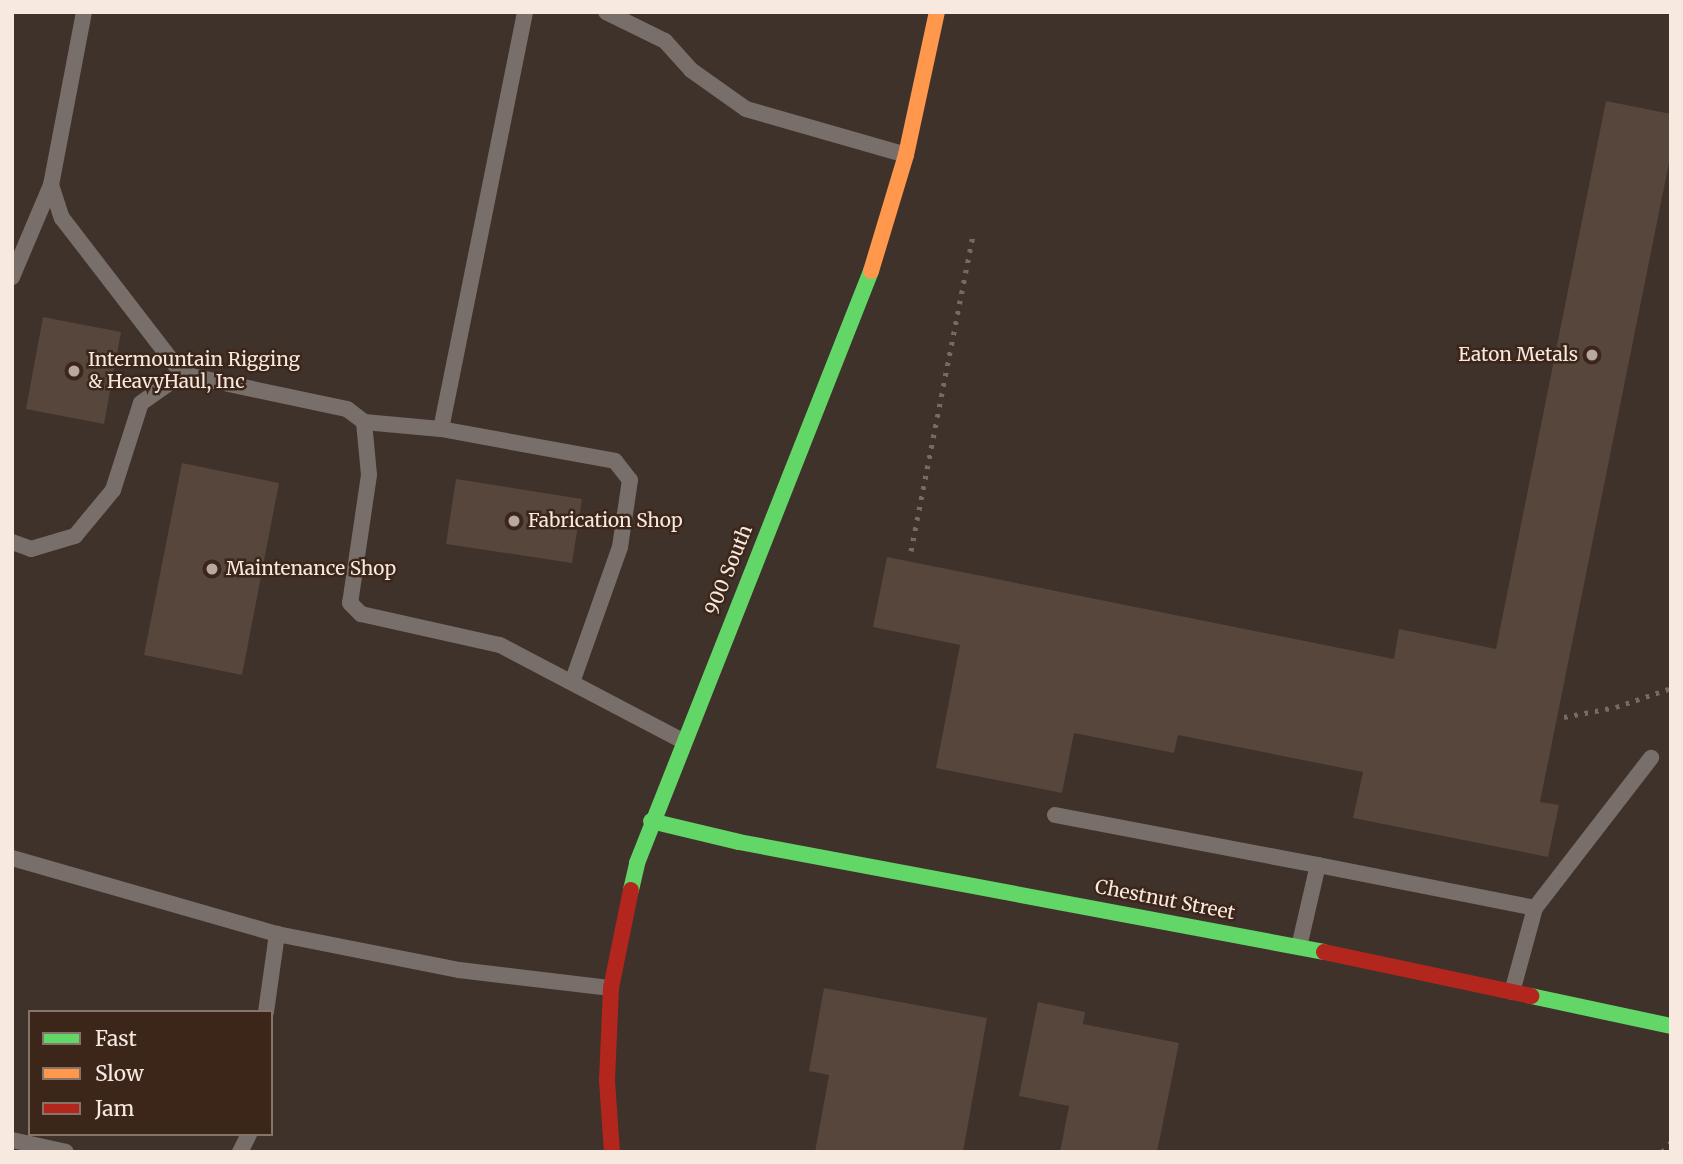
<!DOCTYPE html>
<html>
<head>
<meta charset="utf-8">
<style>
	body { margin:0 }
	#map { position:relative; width:1683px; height:1164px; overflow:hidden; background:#3f322b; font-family:Merriweather,serif }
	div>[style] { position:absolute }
	.building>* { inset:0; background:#56463c }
	.lane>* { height:16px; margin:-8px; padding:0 8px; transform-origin:8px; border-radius:8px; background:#796f6a }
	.fast>* { height:16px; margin:-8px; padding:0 8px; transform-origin:8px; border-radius:8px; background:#63d668 }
	.slow>* { height:16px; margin:-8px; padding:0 8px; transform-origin:8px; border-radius:8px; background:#ff974d }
	.jam>* { height:16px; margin:-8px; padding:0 8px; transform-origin:8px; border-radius:8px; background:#b3261e }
	.rail>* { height:5px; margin-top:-2.5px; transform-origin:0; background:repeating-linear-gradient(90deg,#756a65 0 3.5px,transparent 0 10.5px) }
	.dots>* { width:19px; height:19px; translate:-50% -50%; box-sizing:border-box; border:4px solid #3c2619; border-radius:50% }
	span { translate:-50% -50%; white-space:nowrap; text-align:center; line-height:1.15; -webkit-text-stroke:5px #3c2619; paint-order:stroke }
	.poi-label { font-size:19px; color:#f7e8e0 }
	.right { translate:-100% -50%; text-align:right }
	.left { translate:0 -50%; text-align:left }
	.street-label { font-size:19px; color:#f7e8e0 }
	.frame { position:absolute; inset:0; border:14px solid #f7e8e0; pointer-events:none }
	.legend { position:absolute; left:28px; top:1010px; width:245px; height:126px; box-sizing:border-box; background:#3c2619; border:2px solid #877469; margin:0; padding:9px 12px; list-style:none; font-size:21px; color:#f7e8e0 }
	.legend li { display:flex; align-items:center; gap:14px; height:35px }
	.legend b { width:35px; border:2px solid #877469 }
</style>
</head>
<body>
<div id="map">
	<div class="building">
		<div style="clip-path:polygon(1606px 101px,1671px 114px,1671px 153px,1540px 802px,1559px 805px,1548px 857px,1353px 818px,1363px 772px,1178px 735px,1174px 753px,1074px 733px,1062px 793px,936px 768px,960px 645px,873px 627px,887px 557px,1394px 659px,1399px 629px,1496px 649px)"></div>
		<div style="clip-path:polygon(43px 317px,121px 332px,104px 424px,26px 409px)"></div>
		<div style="clip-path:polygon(182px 463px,279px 483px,242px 675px,144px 655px)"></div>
		<div style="clip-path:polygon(456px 479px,582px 499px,572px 563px,446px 544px)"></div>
		<div style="clip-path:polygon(824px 988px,987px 1018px,963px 1152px,815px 1152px,829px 1075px,809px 1071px)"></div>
		<div style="clip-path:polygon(1038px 1002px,1085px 1012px,1083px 1024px,1179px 1043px,1157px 1152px,1060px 1152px,1069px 1106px,1019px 1096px)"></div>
	</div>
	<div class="lane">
		<div style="left:84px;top:12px;width:176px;rotate:100.8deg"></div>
		<div style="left:51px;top:185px;width:35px;rotate:72deg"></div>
		<div style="left:62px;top:218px;width:197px;rotate:52.4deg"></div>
		<div style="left:182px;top:374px;width:169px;rotate:12deg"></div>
		<div style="left:347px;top:409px;width:21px;rotate:37deg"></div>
		<div style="left:364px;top:422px;width:53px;rotate:84.6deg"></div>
		<div style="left:369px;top:475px;width:129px;rotate:98.4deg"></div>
		<div style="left:350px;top:603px;width:16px;rotate:45deg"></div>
		<div style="left:361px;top:614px;width:142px;rotate:12.6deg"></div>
		<div style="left:500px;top:645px;width:207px;rotate:27.7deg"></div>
		<div style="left:606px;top:12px;width:66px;rotate:26.2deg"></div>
		<div style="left:665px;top:41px;width:39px;rotate:48deg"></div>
		<div style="left:691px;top:70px;width:67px;rotate:35.3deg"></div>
		<div style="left:746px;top:109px;width:166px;rotate:16deg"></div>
		<div style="left:12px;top:277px;width:100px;rotate:-67deg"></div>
		<div style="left:364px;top:422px;width:77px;rotate:5.2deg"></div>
		<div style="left:441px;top:429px;width:425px;rotate:-78.6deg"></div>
		<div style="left:441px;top:429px;width:177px;rotate:10.4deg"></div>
		<div style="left:615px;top:461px;width:24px;rotate:52deg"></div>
		<div style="left:630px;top:480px;width:68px;rotate:98.5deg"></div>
		<div style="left:620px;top:547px;width:141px;rotate:109.5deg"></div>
		<div style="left:12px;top:542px;width:20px;rotate:20deg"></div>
		<div style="left:31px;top:549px;width:46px;rotate:-16.5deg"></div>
		<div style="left:75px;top:536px;width:60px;rotate:-50.4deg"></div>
		<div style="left:113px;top:490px;width:91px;rotate:-72.2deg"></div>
		<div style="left:141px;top:403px;width:50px;rotate:-35.3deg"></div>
		<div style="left:1055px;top:815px;width:268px;rotate:10.8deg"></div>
		<div style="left:12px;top:858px;width:276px;rotate:16deg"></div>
		<div style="left:277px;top:934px;width:186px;rotate:11.2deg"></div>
		<div style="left:459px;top:970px;width:153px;rotate:6.8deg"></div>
		<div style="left:1299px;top:947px;width:84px;rotate:-77deg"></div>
		<div style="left:1318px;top:865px;width:221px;rotate:11.2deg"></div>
		<div style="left:1535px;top:908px;width:190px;rotate:-52.3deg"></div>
		<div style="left:1512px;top:992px;width:87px;rotate:-74.7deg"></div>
		<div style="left:266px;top:1012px;width:79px;rotate:-82deg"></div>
		<div style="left:12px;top:1140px;width:55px;rotate:12.5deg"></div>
		<div style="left:240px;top:1152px;width:20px;rotate:-63deg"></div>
	</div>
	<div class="fast">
		<div style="left:651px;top:821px;width:90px;rotate:13.4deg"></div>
		<div style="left:739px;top:842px;width:595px;rotate:10.65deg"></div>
		<div style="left:631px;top:890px;width:28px;rotate:-77deg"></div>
		<div style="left:637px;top:863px;width:637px;rotate:-68.43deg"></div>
		<div style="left:1531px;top:996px;width:143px;rotate:12.1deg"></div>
	</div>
	<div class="slow">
		<div style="left:871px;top:271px;width:121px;rotate:-73.2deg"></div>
		<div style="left:906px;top:155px;width:146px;rotate:-77.8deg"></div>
	</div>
	<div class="jam">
		<div style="left:1324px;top:952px;width:212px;rotate:12deg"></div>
		<div style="left:612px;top:1152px;width:72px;rotate:-94deg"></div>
		<div style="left:607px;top:1080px;width:92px;rotate:-87.5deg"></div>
		<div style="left:611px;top:988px;width:100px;rotate:-78.5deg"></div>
	</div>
	<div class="rail">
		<div style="left:911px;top:551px;width:321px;rotate:-78.9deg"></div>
		<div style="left:1564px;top:717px;width:53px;rotate:-10.9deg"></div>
		<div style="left:1616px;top:707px;width:58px;rotate:-19.1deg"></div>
		<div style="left:1662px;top:1152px;width:13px;rotate:-48deg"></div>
	</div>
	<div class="dots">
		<div style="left:1592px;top:355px;background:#b7a8a1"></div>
		<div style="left:74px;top:371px;background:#b7a8a1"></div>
		<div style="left:514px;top:521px;background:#b7a8a1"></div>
		<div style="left:212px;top:569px;background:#b7a8a1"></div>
	</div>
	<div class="poi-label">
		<span class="right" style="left:1578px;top:355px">Eaton Metals</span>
		<span class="left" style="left:88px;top:371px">Intermountain Rigging<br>&amp; HeavyHaul, Inc</span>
		<span class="left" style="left:528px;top:521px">Fabrication Shop</span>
		<span class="left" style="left:226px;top:569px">Maintenance Shop</span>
	</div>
	<div class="street-label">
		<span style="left:729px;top:570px;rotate:-68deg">900 South</span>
		<span style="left:1165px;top:900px;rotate:11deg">Chestnut Street</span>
	</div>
	<div class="frame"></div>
	<ul class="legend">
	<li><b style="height:9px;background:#63d668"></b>Fast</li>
	<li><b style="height:9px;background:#ff974d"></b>Slow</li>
	<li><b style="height:9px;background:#b3261e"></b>Jam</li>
	</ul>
</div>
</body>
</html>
